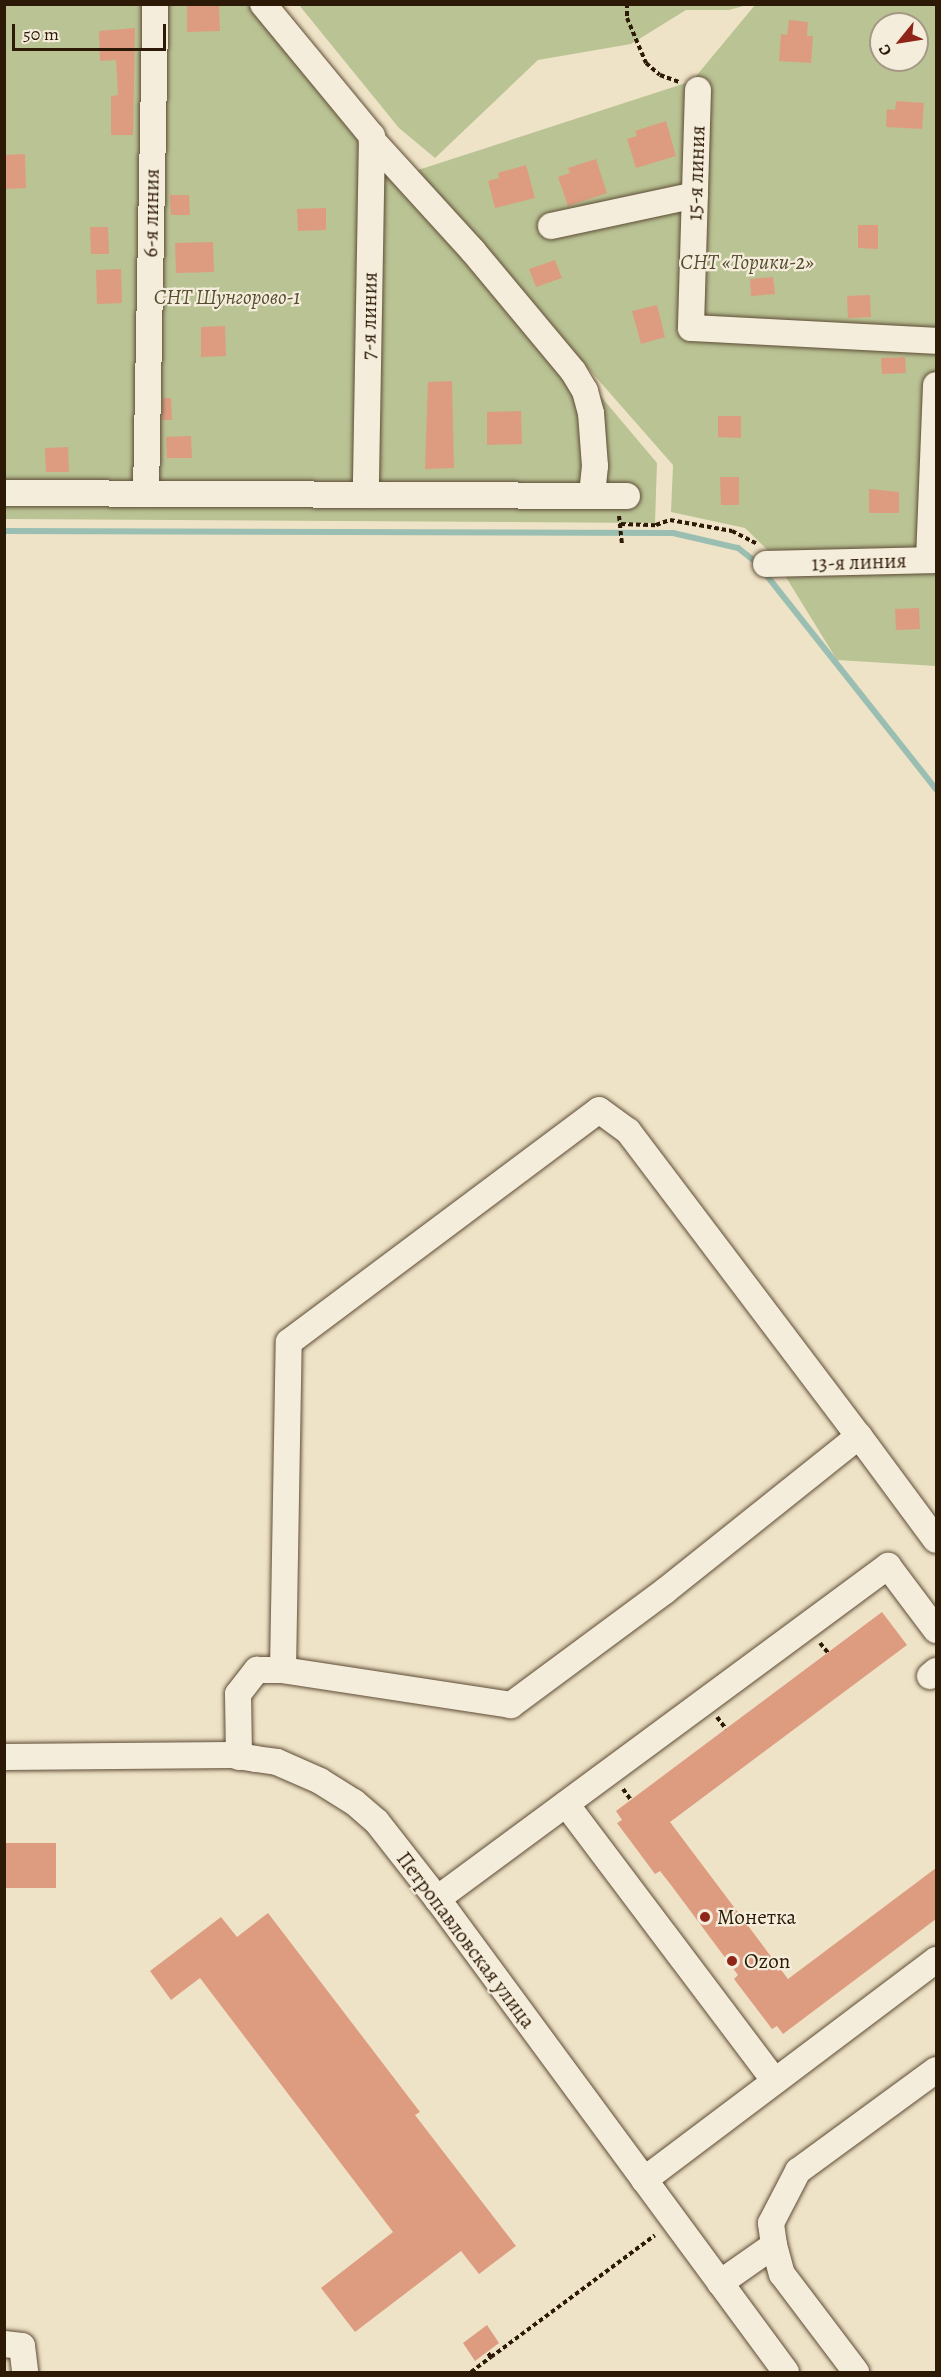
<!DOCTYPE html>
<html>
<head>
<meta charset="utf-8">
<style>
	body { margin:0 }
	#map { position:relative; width:941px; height:2377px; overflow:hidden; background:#efe3c7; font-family:Alegreya,serif }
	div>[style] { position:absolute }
	.green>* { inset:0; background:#bac394 }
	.stream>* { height:6px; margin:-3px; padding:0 3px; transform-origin:3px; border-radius:3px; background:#9abeb1 }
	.building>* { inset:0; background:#dd9c80 }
	.path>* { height:4px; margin-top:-2px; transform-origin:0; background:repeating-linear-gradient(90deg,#2d1a06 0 4.5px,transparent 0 7.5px) }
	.roads { filter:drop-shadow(0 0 2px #5e4c36) drop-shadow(0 0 2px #5e4c36) }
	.minor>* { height:26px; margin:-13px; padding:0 13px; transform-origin:13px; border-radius:13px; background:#f5eddb }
	.dots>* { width:16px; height:16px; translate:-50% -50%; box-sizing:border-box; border:3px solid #f5eddb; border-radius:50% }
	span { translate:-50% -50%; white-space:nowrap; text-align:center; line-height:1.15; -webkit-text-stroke:4.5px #f5eddb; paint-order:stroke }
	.street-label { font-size:21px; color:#2d1a06 }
	.park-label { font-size:21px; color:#574d31; font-style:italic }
	.poi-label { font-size:21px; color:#2d1a06 }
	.left { translate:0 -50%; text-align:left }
	.frame { position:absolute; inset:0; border:6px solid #2d1a06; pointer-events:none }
	.north { position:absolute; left:869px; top:12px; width:60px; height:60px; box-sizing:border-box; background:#f5eddb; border:2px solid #a59986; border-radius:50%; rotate:240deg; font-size:16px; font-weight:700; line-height:24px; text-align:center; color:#2d1a06 }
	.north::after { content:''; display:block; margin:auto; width:21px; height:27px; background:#8f2418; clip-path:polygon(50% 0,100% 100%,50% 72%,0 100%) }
	.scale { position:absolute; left:12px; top:24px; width:154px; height:27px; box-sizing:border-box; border:3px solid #2d1a06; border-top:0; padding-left:8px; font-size:18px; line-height:21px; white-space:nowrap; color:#2d1a06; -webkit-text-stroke:4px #f5eddb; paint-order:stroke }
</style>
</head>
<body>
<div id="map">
	<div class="green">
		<div style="clip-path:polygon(5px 5px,271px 5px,657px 463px,655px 523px,5px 519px)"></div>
		<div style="clip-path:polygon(299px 5px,747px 5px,729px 10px,686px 10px,631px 44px,538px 60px,435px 158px,399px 128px)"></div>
		<div style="clip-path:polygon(evenodd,755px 5px,936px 5px,936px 666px,837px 660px,784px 574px,782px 564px,745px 528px,671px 512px,673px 465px,415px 171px,692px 81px,755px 5px,881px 24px,917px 24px,917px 60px,881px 60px,881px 24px)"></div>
	</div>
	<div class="stream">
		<div style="left:4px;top:531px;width:669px;rotate:0.17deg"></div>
		<div style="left:673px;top:533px;width:67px;rotate:13deg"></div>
		<div style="left:738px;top:548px;width:23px;rotate:38deg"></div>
		<div style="left:756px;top:562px;width:290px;rotate:51.6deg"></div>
	</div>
	<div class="building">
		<div style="clip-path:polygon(187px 6px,219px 6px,220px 31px,187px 32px)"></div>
		<div style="clip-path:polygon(789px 20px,808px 22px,807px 36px,813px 36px,811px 63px,779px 61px,781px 34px,787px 35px)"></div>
		<div style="clip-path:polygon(135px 28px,133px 135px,111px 135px,111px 96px,118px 95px,116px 60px,100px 61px,99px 31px)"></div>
		<div style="clip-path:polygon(896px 101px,924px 103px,922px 129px,886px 127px,887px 109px,895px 110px)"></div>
		<div style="clip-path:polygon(666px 121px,676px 156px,636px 168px,627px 139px,637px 136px,635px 131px)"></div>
		<div style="clip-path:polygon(25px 154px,26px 188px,4px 189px,4px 155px)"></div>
		<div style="clip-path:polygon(596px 159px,607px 193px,568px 206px,558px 177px,570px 173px,568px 168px)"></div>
		<div style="clip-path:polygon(526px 165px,535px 198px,495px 208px,488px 181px,499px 178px,498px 173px)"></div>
		<div style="clip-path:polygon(170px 195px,189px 195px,190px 215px,171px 215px)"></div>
		<div style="clip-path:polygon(326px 208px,326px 230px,298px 231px,297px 209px)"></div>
		<div style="clip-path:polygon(858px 225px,878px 225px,878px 249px,858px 248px)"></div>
		<div style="clip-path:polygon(90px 227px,108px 227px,109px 254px,91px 254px)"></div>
		<div style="clip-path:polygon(213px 242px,214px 272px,176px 273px,175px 243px)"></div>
		<div style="clip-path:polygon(555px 260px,562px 278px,536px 287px,529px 269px)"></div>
		<div style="clip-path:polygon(121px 269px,122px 303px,97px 304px,96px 270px)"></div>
		<div style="clip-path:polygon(773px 277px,775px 294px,751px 296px,750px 279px)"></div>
		<div style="clip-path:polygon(870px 295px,871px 317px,848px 318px,847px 296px)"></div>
		<div style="clip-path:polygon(657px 305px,665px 337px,641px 344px,632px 311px)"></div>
		<div style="clip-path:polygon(225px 326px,226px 356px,201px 357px,201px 327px)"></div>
		<div style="clip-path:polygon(905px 357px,906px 373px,882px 374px,881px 358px)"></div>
		<div style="clip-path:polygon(452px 381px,454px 468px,425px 469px,428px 382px)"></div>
		<div style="clip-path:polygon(163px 398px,171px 398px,172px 420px,162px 420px)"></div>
		<div style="clip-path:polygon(521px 411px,522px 444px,487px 445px,487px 412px)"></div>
		<div style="clip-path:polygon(718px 416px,741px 416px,741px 438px,718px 437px)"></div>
		<div style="clip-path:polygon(191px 436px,192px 458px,167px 458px,166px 437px)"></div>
		<div style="clip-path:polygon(68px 447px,69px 472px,46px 472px,45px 448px)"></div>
		<div style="clip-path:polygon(720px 477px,739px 477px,739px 505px,721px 505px)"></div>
		<div style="clip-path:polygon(869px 489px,899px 492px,899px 513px,869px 513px)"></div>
		<div style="clip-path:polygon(919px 608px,920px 629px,896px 630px,895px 609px)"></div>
		<div style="clip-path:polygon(882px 1612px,907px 1645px,670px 1822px,788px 1979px,936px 1868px,936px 1919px,783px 2034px,777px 2026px,772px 2029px,734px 1979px,738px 1975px,671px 1885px,660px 1871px,655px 1874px,617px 1823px,622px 1820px,616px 1811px)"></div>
		<div style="clip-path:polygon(4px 1843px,56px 1843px,56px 1888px,4px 1888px)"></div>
		<div style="clip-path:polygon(268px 1913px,420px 2112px,415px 2115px,516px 2246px,479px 2274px,461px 2251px,355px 2332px,321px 2288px,393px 2232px,200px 1978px,171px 2000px,150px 1971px,221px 1917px,237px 1937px)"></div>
		<div style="clip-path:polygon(487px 2325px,499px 2343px,475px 2361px,463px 2343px)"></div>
	</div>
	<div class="path">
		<div style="left:627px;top:4px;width:14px;rotate:90deg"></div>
		<div style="left:627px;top:18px;width:49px;rotate:67.1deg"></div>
		<div style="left:646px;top:63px;width:18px;rotate:41deg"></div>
		<div style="left:660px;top:75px;width:20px;rotate:20deg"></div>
		<div style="left:619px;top:516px;width:29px;rotate:84deg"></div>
		<div style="left:621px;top:524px;width:35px;rotate:2deg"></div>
		<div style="left:656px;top:525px;width:15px;rotate:-20deg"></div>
		<div style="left:670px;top:520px;width:63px;rotate:10.1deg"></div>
		<div style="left:732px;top:531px;width:28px;rotate:27deg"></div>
		<div style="left:820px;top:1643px;width:13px;rotate:51deg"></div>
		<div style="left:717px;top:1717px;width:15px;rotate:53deg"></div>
		<div style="left:623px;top:1789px;width:14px;rotate:54deg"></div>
		<div style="left:491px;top:2357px;width:204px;rotate:-36.6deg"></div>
		<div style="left:471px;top:2372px;width:25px;rotate:-37deg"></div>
		<div style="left:491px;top:2357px;width:6px;rotate:-129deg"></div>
	</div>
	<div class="roads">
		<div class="minor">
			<div style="left:263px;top:4px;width:171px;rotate:50.5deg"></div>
			<div style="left:372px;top:136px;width:359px;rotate:91deg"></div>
			<div style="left:698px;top:90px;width:238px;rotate:91.7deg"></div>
			<div style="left:691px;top:328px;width:245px;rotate:3deg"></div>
			<div style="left:372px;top:140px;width:150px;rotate:47.7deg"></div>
			<div style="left:473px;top:251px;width:156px;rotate:50.2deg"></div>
			<div style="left:573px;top:371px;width:23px;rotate:59deg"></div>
			<div style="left:585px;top:391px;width:23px;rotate:75deg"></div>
			<div style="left:591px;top:413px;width:53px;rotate:85.7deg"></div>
			<div style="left:595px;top:466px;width:29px;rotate:96deg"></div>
			<div style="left:551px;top:226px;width:147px;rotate:-12.1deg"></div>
			<div style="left:4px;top:493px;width:623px;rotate:0.28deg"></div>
			<div style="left:146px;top:493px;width:489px;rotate:-88.9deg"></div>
			<div style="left:929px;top:560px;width:175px;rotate:-87.7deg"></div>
			<div style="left:766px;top:564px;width:170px;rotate:-1.3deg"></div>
			<div style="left:859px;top:1436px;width:248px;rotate:141.4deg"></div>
			<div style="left:665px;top:1591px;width:192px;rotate:143.5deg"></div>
			<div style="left:511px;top:1705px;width:231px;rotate:-171.3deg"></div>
			<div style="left:283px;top:1670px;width:328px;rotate:-89deg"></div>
			<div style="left:289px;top:1342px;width:387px;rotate:-36.8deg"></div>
			<div style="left:599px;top:1110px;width:36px;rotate:36deg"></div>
			<div style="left:628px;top:1131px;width:383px;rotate:52.9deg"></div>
			<div style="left:859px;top:1436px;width:129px;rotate:53.5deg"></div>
			<div style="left:930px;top:1676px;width:8px;rotate:-40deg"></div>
			<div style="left:4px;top:1757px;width:227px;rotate:-0.5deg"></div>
			<div style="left:231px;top:1755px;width:25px;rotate:9deg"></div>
			<div style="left:256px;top:1759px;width:21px;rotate:8deg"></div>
			<div style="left:277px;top:1762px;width:47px;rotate:23.8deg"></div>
			<div style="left:320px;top:1781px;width:40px;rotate:32deg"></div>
			<div style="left:354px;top:1802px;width:30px;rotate:41deg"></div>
			<div style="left:377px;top:1822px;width:100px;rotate:51.9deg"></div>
			<div style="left:439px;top:1901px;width:585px;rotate:53.62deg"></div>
			<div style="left:239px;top:1757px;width:63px;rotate:-90.9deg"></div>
			<div style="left:238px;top:1694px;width:31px;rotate:-52deg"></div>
			<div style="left:257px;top:1670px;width:26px"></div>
			<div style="left:566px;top:1804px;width:347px;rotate:53deg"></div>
			<div style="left:437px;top:1899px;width:561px;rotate:-36.44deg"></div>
			<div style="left:888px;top:1566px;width:80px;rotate:53.1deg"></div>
			<div style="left:644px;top:2180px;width:366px;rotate:-37deg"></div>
			<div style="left:774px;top:2245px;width:30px;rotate:75deg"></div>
			<div style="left:782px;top:2274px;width:123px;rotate:52.9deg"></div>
			<div style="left:720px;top:2283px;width:66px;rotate:-35.1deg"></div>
			<div style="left:774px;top:2245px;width:22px;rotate:-98deg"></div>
			<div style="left:771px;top:2223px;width:59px;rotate:-62.6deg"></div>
			<div style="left:798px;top:2171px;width:171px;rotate:-36.2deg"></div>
			<div style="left:4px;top:2344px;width:18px;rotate:6deg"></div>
			<div style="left:22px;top:2346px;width:26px;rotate:83deg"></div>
		</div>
	</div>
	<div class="dots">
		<div style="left:705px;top:1917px;background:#8f2418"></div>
		<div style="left:732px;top:1961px;background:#8f2418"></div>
	</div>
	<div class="street-label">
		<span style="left:696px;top:173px;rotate:-88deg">15-я линия</span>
		<span style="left:151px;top:213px;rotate:-89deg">6-я линия</span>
		<span style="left:369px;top:316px;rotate:-89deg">7-я линия</span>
		<span style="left:859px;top:562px;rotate:-2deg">13-я линия</span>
		<span style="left:466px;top:1940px;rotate:53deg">Петропавловская улица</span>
	</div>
	<div class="park-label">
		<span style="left:747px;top:262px">СНТ «Торики-2»</span>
		<span style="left:227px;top:297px">СНТ Шунгорово-1</span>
	</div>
	<div class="poi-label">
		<span class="left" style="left:717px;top:1917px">Монетка</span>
		<span class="left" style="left:744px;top:1961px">Ozon</span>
	</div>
	<div class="frame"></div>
	<div class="north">С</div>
	<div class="scale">50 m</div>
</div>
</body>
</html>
